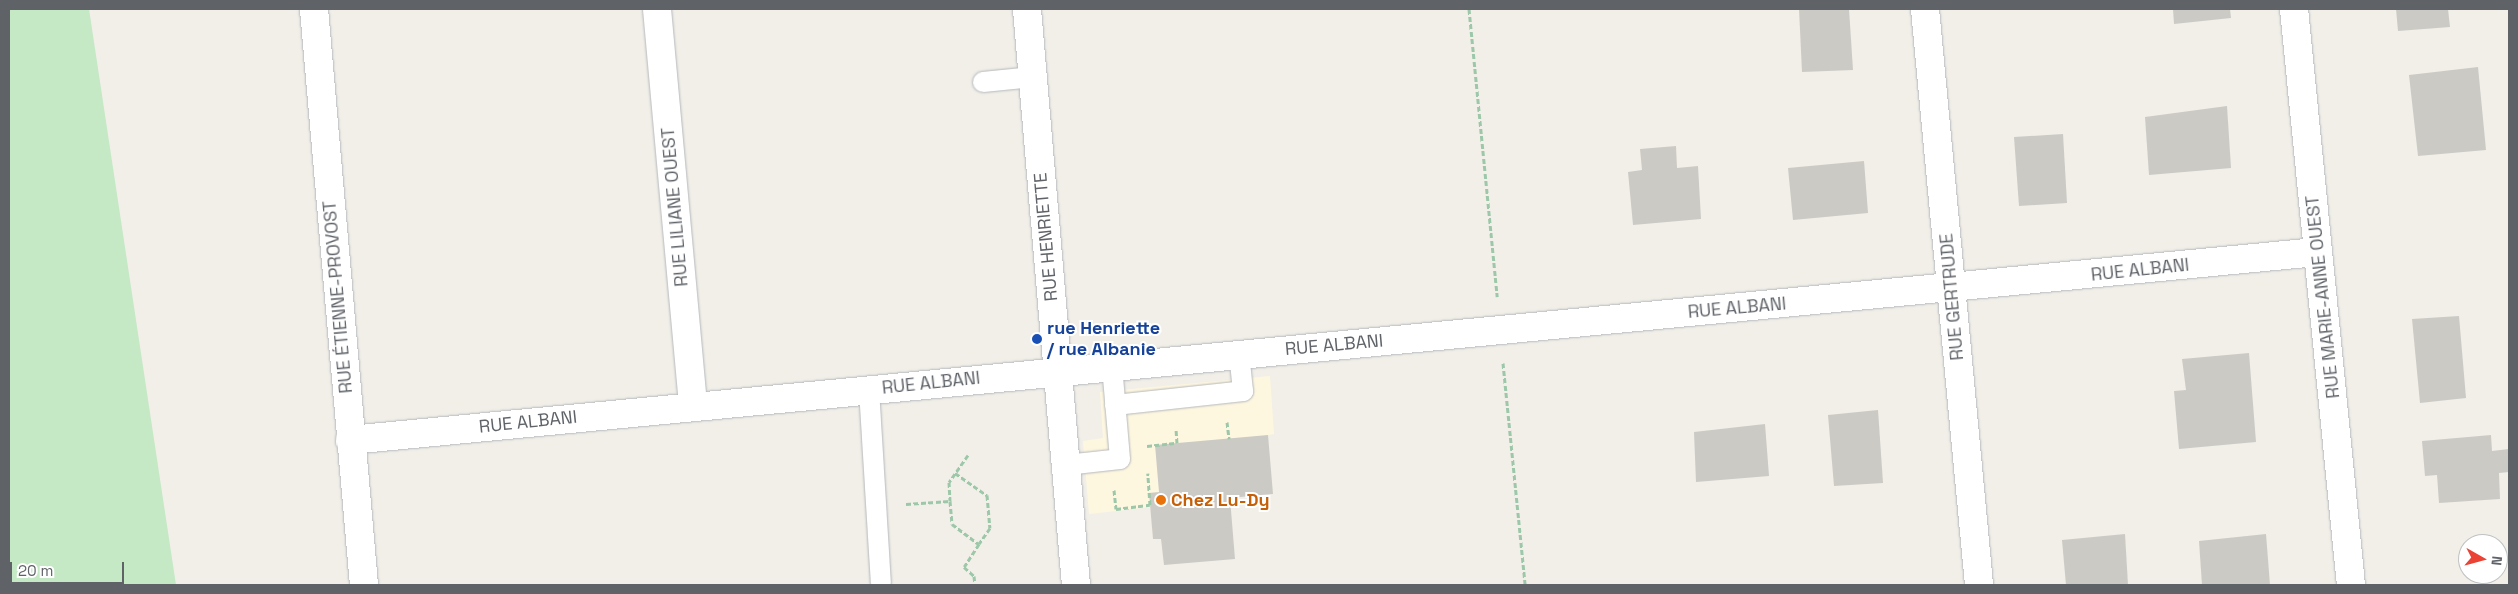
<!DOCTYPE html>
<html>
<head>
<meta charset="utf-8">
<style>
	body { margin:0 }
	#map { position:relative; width:2518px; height:594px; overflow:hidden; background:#f1efe8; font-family:"Space Grotesk",sans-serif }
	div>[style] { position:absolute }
	.commercial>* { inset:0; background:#fef7e0 }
	.green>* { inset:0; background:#c5e8c5 }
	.building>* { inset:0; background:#cccac5 }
	.path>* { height:3px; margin-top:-1.5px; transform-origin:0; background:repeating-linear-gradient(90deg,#9cc7a9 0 5px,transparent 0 7.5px) }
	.roads { filter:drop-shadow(0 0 1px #b5b8bc) drop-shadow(0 0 1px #b5b8bc) }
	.service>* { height:20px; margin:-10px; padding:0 10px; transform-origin:10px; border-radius:10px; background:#fff }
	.minor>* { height:28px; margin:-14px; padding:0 14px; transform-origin:14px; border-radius:14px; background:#fff }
	.dots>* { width:14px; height:14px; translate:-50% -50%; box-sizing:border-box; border:2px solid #fff; border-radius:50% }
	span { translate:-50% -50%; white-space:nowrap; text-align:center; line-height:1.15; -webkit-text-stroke:4px #fff; paint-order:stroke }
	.street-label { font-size:18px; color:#5f6368 }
	.transit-label { font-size:18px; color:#164399; font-weight:700 }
	.left { translate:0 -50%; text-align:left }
	.food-label { font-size:18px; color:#c56008; font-weight:700 }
	.frame { position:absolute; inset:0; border:10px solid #5f6368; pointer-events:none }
	.north { position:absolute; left:2458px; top:534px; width:50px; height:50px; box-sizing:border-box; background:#fff; border:1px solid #bfc1c3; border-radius:50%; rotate:97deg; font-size:14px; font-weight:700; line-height:20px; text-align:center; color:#5f6368 }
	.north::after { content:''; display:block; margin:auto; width:18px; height:22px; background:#ea4335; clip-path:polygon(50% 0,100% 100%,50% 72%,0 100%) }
	.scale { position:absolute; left:10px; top:562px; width:114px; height:22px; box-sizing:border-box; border:2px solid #5f6368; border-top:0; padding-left:6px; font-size:15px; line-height:18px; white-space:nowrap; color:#5f6368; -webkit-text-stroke:4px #fff; paint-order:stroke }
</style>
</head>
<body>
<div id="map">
	<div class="commercial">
		<div style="clip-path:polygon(1270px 376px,1274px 434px,1268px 435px,1230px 498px,1161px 539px,1153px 539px,1151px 507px,1089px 514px,1083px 441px,1103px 438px,1100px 392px)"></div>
	</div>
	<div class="green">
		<div style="clip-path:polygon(9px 9px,89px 9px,176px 585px,9px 585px)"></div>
	</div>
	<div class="building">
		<div style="clip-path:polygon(1799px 9px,1849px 9px,1853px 70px,1802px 72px)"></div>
		<div style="clip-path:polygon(2173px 9px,2230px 9px,2231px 18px,2174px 24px)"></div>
		<div style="clip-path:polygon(2396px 9px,2448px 9px,2450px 27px,2398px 31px)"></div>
		<div style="clip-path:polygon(2478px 67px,2486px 150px,2418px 156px,2409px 75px)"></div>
		<div style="clip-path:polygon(2227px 106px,2231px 168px,2149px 175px,2145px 117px)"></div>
		<div style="clip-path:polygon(2063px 134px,2067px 203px,2019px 206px,2014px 137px)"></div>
		<div style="clip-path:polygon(1676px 146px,1677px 168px,1698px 166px,1701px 219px,1633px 225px,1628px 172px,1642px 170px,1640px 149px)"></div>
		<div style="clip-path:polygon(1864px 161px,1868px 213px,1793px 220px,1788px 168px)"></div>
		<div style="clip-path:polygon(2459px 316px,2466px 398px,2420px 403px,2412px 319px)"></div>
		<div style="clip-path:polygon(2249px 353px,2256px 442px,2179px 449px,2174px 391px,2186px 390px,2182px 359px)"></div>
		<div style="clip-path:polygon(1878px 410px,1883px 483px,1834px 486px,1828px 415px)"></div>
		<div style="clip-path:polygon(1765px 424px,1769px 476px,1696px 482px,1694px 432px)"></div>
		<div style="clip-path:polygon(1268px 435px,1273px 494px,1230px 498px,1235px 559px,1164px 565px,1161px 539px,1153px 539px,1149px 493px,1159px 492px,1155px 445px)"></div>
		<div style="clip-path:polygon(2491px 435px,2492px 451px,2509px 449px,2509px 472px,2499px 473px,2500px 499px,2439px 503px,2437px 475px,2425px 476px,2422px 441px)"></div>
		<div style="clip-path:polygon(2125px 534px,2128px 585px,2066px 585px,2062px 540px)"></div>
		<div style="clip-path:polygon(2266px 534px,2270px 585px,2202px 585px,2199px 541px)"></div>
	</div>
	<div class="path">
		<div style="left:1469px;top:9px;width:289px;rotate:84.4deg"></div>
		<div style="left:1503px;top:363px;width:223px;rotate:84.3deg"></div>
		<div style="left:1227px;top:422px;width:17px;rotate:83deg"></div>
		<div style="left:1147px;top:446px;width:30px;rotate:-6deg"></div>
		<div style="left:1177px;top:443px;width:14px;rotate:-94deg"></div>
		<div style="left:968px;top:455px;width:33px;rotate:125deg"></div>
		<div style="left:949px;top:482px;width:19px;rotate:87deg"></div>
		<div style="left:950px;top:501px;width:23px;rotate:85deg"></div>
		<div style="left:952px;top:524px;width:34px;rotate:37deg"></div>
		<div style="left:979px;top:544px;width:27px;rotate:123deg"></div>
		<div style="left:964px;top:567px;width:13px;rotate:42deg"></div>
		<div style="left:974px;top:576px;width:9px;rotate:84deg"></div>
		<div style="left:955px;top:473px;width:39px;rotate:35deg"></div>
		<div style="left:987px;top:495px;width:33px;rotate:85deg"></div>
		<div style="left:990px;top:528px;width:19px;rotate:125deg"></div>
		<div style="left:1114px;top:490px;width:19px;rotate:84deg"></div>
		<div style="left:1116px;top:509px;width:34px;rotate:-7deg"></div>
		<div style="left:1150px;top:505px;width:32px;rotate:-94deg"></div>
		<div style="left:906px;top:504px;width:44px;rotate:-3.9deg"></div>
	</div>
	<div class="roads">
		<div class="service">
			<div style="left:983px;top:82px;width:50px;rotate:-5.7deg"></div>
			<div style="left:869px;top:389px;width:194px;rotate:86.5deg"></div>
			<div style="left:1115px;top:405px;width:129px;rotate:-6.2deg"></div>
			<div style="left:1243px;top:391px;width:37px;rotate:-96deg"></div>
			<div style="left:1066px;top:465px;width:54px;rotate:-6.3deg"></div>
			<div style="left:1120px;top:459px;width:93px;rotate:-94.9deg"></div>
		</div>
		<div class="minor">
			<div style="left:314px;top:9px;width:578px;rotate:85.04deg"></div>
			<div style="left:657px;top:9px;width:398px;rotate:84.8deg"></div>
			<div style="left:1027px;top:9px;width:578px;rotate:85.14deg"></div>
			<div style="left:1925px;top:9px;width:579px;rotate:84.64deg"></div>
			<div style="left:2294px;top:9px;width:579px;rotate:84.35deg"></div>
			<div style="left:350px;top:440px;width:1977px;rotate:-5.46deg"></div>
		</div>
	</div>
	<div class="dots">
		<div style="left:1037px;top:339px;background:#1a4fb4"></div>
		<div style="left:1161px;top:500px;background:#e8710a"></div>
	</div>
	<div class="street-label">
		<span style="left:675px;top:207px;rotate:-95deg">RUE LILIANE OUEST</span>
		<span style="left:1046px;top:237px;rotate:-95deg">RUE HENRIETTE</span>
		<span style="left:2140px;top:270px;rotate:-6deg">RUE ALBANI</span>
		<span style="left:338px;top:297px;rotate:-95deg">RUE ÉTIENNE-PROVOST</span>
		<span style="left:1952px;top:297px;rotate:-95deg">RUE GERTRUDE</span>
		<span style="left:2323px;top:297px;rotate:-96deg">RUE MARIE-ANNE OUEST</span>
		<span style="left:1737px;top:308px;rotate:-5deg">RUE ALBANI</span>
		<span style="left:1334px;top:345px;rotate:-5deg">RUE ALBANI</span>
		<span style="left:931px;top:383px;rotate:-6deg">RUE ALBANI</span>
		<span style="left:528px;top:422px;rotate:-6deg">RUE ALBANI</span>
	</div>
	<div class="transit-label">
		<span class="left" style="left:1047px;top:339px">rue Henriette<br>/ rue Albanie</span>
	</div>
	<div class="food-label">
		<span class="left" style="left:1171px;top:500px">Chez Lu-Dy</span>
	</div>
	<div class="frame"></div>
	<div class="north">N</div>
	<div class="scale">20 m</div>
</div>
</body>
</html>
